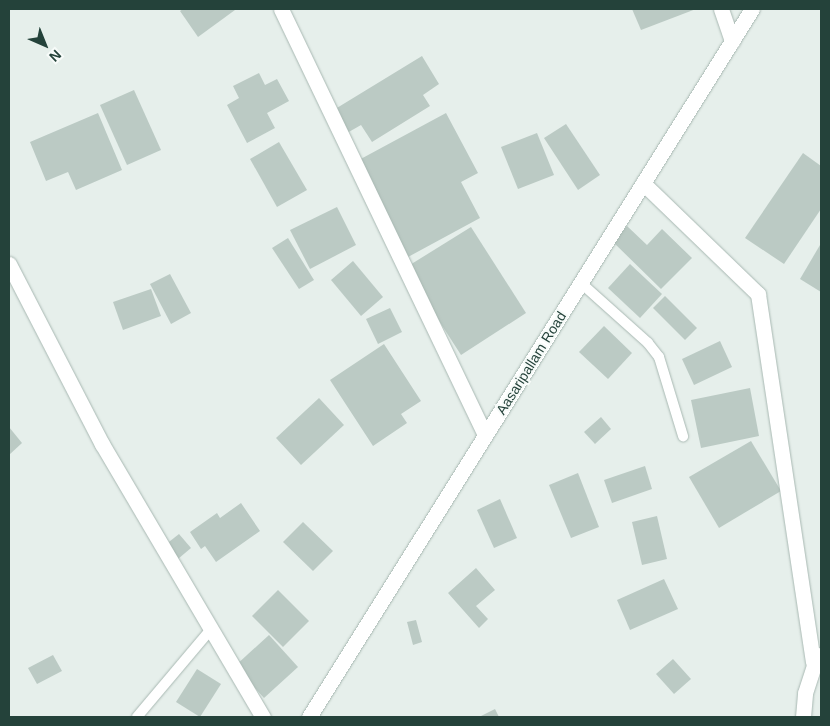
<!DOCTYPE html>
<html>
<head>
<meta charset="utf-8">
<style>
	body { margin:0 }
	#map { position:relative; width:830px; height:726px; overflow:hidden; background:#e6efeb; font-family:Helvetica,sans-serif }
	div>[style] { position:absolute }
	.building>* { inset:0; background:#bbcac4 }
	.roads { filter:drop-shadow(0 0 1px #a8b8b2) drop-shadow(0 0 1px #a8b8b2) }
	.service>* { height:10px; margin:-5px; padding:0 5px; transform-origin:5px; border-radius:5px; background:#fff }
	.minor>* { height:15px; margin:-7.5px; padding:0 7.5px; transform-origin:7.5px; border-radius:7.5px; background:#fff }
	.secondary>* { height:15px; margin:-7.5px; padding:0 7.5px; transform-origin:7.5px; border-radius:7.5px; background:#fff }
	span { translate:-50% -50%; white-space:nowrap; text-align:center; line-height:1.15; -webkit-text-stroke:4px #f7fbf9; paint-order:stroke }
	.street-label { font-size:14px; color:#24423a }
	.frame { position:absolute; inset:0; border:10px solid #24423a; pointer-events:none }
	.north { position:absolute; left:20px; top:20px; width:50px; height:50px; -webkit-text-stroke:4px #f7fbf9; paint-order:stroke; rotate:136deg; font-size:14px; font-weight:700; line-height:20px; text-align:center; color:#24423a }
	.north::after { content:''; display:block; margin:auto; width:18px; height:22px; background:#24423a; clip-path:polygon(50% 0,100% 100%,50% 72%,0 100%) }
</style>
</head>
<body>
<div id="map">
	<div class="building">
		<div style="clip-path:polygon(183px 9px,233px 9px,235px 10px,198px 37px,180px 11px)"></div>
		<div style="clip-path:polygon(632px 9px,696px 9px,641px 30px)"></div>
		<div style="clip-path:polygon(422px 56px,439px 84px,423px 95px,430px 106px,372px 142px,361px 125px,340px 137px,327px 114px)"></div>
		<div style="clip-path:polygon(259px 73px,265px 85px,277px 79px,289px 101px,267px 113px,275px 128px,247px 143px,227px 105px,239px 98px,233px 86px)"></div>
		<div style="clip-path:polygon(134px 90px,161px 150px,127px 165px,100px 105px)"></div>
		<div style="clip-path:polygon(98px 113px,122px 170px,76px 190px,68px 172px,46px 181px,30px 142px)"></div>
		<div style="clip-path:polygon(446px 113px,478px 173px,461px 182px,480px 218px,408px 257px,357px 161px)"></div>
		<div style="clip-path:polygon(566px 124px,600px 175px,578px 190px,544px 138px)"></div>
		<div style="clip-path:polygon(537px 133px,554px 175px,518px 189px,501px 147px)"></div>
		<div style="clip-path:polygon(279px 142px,307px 190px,277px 207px,250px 159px)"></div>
		<div style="clip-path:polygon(803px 153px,821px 166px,821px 209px,784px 264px,745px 238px)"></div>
		<div style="clip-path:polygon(337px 207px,356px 245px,310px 269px,290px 230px)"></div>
		<div style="clip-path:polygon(627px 226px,647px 245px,662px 229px,692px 258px,661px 289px,612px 241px)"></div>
		<div style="clip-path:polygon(471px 227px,526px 313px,461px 355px,405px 268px)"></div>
		<div style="clip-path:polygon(288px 238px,314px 280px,299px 289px,272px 248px)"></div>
		<div style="clip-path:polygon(820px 245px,821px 245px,821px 292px,800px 279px)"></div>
		<div style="clip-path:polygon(353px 261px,383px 297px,361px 316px,331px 280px)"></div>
		<div style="clip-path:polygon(630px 264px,662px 294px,640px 318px,608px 288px)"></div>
		<div style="clip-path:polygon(170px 274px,191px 313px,171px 324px,150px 284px)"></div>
		<div style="clip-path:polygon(151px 289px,161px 316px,123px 330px,113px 302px)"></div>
		<div style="clip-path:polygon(665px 296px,697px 328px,685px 340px,653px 308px)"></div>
		<div style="clip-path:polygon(390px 308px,402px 332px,378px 344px,366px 319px)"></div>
		<div style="clip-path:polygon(604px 326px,632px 353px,608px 379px,579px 352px)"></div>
		<div style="clip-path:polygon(720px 341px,732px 367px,694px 385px,682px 359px)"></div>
		<div style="clip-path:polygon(384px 344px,421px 401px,401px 414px,407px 423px,373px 446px,330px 380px)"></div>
		<div style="clip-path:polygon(750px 388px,759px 436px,701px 448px,691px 400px)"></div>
		<div style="clip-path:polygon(319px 398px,344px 425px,301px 465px,276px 438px)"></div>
		<div style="clip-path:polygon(601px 417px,611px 429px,595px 444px,584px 432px)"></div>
		<div style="clip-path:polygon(9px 427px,22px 443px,9px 455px)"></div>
		<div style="clip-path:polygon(751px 441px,781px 491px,719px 528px,689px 477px)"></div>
		<div style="clip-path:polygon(645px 466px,652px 489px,612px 503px,604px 480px)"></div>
		<div style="clip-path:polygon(578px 473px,599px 527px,571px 538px,549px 485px)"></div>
		<div style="clip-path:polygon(500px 499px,517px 538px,494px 548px,477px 510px)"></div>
		<div style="clip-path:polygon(241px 503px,260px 531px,216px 562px,205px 546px,201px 549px,190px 532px,217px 513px,220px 518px)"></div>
		<div style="clip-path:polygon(657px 516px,667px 559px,642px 565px,632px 522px)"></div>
		<div style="clip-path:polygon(303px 522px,333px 551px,313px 571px,283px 542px)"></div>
		<div style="clip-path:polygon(179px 534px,191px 548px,172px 564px,160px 549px)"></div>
		<div style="clip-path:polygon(476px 568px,495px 590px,476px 606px,488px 619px,479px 628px,448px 593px)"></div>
		<div style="clip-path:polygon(664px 579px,678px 609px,630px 630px,617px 600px)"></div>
		<div style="clip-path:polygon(278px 590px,309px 621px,283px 647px,252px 616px)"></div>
		<div style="clip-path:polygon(416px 620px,422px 642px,413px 645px,407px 622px)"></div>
		<div style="clip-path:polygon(269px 635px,298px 667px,264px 698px,235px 666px)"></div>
		<div style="clip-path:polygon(53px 655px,62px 671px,37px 684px,28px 668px)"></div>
		<div style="clip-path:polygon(673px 659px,691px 679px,674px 694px,656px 674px)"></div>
		<div style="clip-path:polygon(197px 669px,221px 684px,200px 717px,176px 702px)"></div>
		<div style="clip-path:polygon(495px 709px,499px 717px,479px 717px)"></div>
	</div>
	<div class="roads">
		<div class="service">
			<div style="left:581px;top:283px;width:90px;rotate:41.8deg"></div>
			<div style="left:648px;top:343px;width:18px;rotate:52deg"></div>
			<div style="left:659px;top:357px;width:83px;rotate:73.1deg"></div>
			<div style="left:137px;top:717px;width:115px;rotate:-49.9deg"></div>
		</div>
		<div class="minor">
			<div style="left:281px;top:9px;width:472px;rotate:64.4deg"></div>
			<div style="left:721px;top:9px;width:34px;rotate:71deg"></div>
			<div style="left:643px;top:183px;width:160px;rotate:44deg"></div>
			<div style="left:758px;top:294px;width:372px;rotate:81.5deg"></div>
			<div style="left:9px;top:264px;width:203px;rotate:62.7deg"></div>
			<div style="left:102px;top:444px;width:317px;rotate:59.5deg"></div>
			<div style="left:803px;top:717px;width:24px;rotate:-85deg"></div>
			<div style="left:805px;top:693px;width:40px;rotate:-72deg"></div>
		</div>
		<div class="secondary">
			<div style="left:309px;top:717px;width:835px;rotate:-57.97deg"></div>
		</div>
	</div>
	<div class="street-label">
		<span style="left:531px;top:363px;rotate:-58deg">Aasaripallam Road</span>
	</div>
	<div class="frame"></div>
	<div class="north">N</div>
</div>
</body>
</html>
